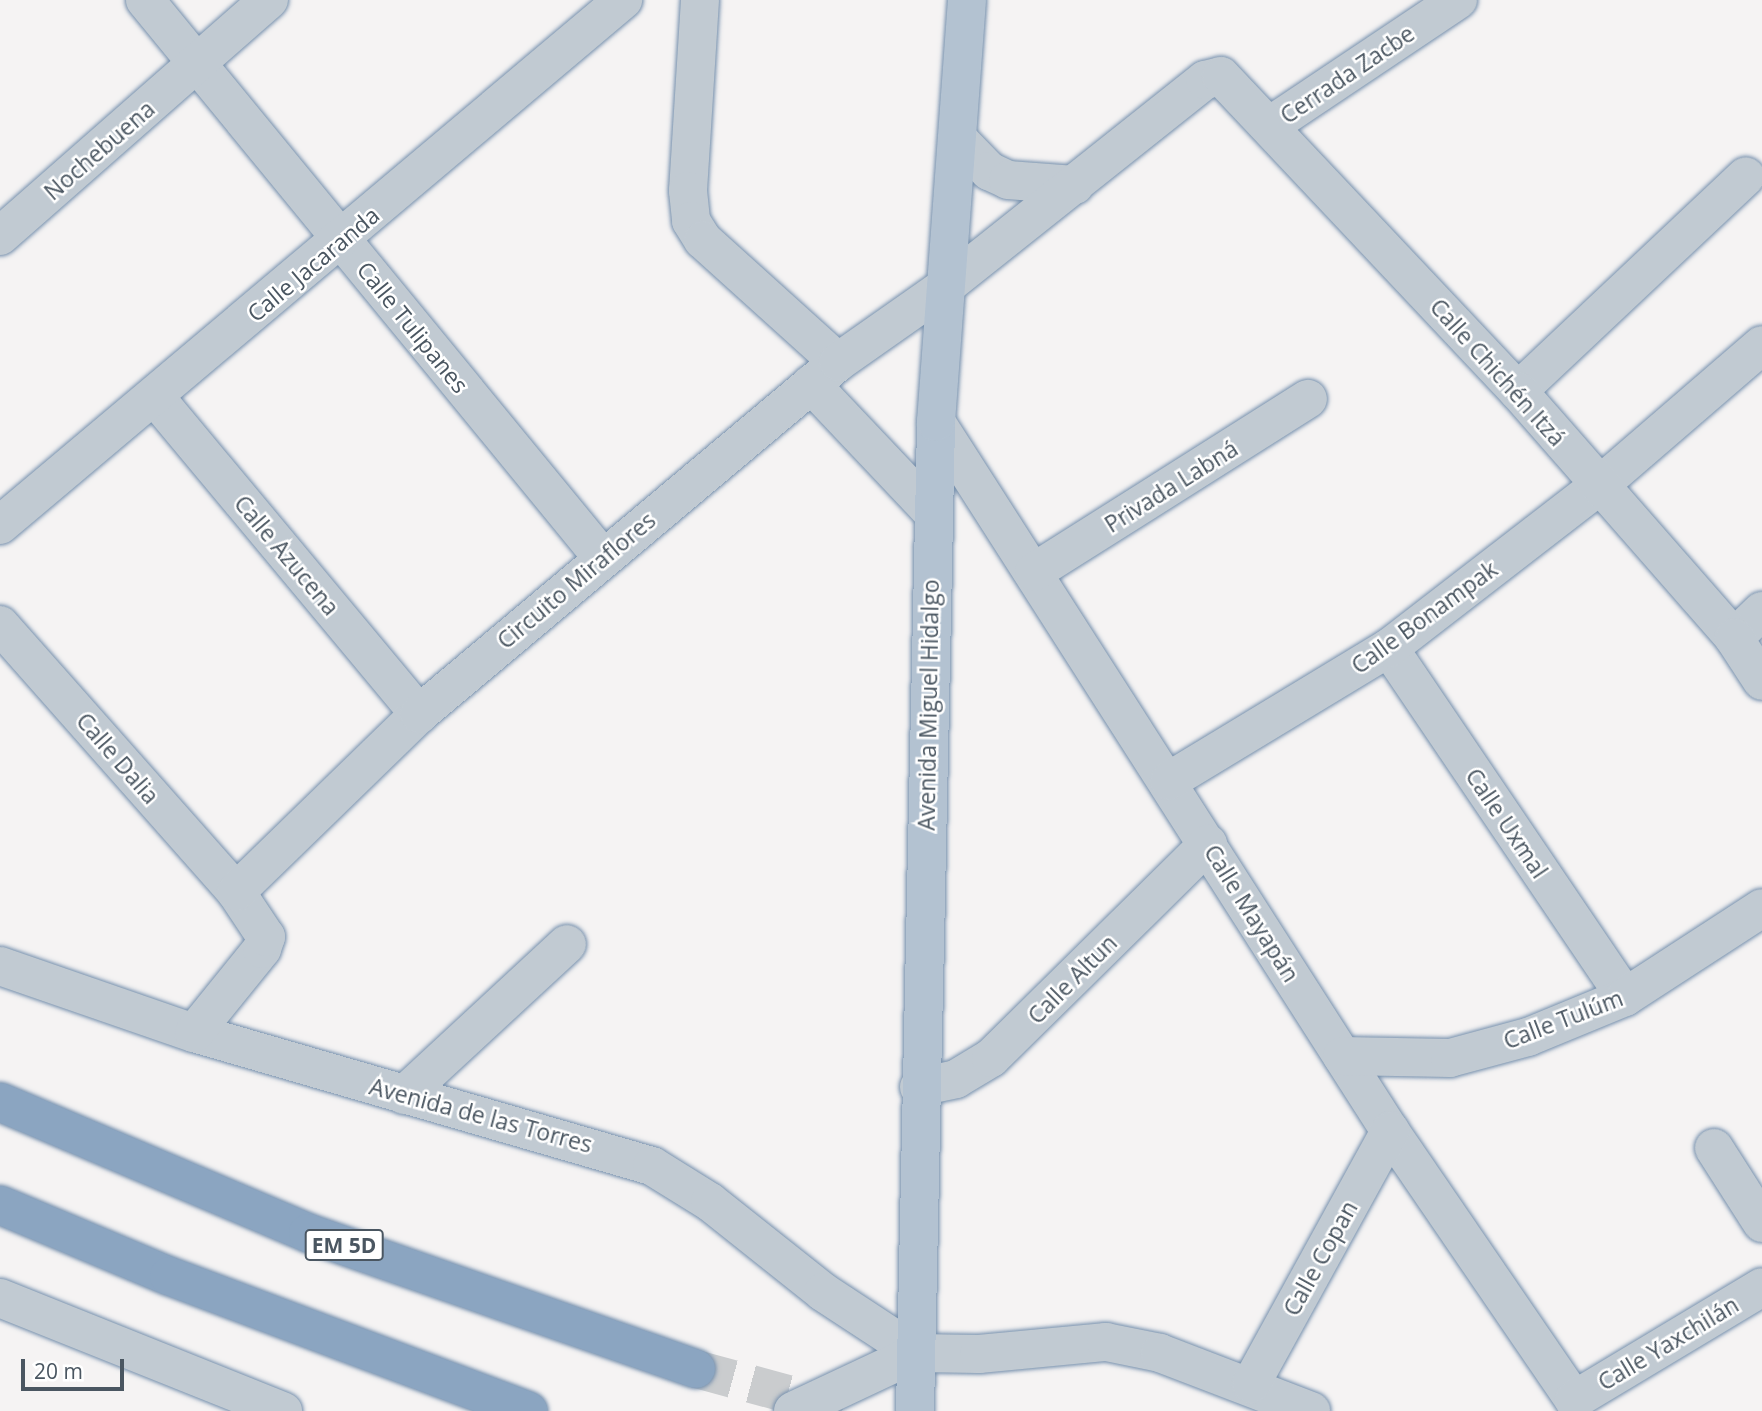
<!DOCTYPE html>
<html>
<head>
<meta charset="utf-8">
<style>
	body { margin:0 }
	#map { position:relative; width:1762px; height:1411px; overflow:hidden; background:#f5f3f3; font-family:"Open Sans",sans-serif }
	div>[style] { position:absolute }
	.highway-tunnel>* { height:38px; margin-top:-19px; transform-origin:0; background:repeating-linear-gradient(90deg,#caccce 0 38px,transparent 0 57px) }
	.roads { filter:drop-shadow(0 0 2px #7690ad) drop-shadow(0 0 2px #7690ad) }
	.minor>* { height:38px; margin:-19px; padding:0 19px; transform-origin:19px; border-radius:19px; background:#c1cad2 }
	.major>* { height:38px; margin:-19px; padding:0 19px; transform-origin:19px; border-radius:19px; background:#b3c2d1 }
	.highway>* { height:38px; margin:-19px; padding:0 19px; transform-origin:19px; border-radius:19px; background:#8ba5c1 }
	span { translate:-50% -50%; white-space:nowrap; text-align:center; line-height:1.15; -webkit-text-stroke:5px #fff; paint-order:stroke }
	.shield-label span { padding:2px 5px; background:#fff; border:2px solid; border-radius:5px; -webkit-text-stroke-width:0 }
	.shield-label { font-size:21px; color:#4a5661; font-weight:700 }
	.street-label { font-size:23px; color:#4a5661 }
	.scale { position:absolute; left:21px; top:1359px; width:103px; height:32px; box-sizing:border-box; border:4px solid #4a5661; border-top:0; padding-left:9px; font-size:21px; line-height:24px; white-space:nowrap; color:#4a5661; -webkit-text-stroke:5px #fff; paint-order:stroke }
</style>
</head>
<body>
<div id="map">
	<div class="highway-tunnel">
		<div style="left:696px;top:1369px;width:161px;rotate:15.2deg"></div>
	</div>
	<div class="roads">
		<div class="minor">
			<div style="left:145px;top:0;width:719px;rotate:50.64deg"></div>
			<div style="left:700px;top:0;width:191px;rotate:93.6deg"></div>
			<div style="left:688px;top:191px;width:30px;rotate:84deg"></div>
			<div style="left:691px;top:221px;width:22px;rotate:58deg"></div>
			<div style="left:703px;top:240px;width:182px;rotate:42.1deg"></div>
			<div style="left:1271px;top:125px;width:225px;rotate:-33.8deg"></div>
			<div style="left:958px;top:139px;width:45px;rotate:45.9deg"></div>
			<div style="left:989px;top:171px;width:21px;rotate:25deg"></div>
			<div style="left:1008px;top:180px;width:67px;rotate:4.3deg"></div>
			<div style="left:0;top:236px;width:358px;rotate:-41.3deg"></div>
			<div style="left:811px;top:384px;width:178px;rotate:46.6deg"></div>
			<div style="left:1518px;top:391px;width:313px;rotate:-43.3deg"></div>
			<div style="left:155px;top:397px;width:413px;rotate:50.2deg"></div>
			<div style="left:936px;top:422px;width:842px;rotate:57.37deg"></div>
			<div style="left:1390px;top:1131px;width:326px;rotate:55.6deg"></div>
			<div style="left:1574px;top:1400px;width:219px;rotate:-31deg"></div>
			<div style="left:0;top:525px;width:815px;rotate:-40.12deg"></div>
			<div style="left:1034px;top:572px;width:324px;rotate:-32.3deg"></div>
			<div style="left:0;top:625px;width:356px;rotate:48.5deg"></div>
			<div style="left:1734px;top:638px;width:39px;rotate:-44deg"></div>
			<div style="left:1389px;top:648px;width:421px;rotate:55.9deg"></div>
			<div style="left:1169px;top:781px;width:257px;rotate:-31.2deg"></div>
			<div style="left:1389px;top:648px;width:267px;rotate:-37.7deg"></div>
			<div style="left:1600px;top:485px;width:214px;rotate:-40.8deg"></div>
			<div style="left:0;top:966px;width:205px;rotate:19.1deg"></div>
			<div style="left:194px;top:1033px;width:477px;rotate:16.2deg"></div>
			<div style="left:652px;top:1166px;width:68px;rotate:31.8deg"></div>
			<div style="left:710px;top:1202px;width:144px;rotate:38.5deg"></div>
			<div style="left:823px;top:1292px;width:111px;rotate:33.3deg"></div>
			<div style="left:916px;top:1353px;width:63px;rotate:0.9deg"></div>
			<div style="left:979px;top:1354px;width:128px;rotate:-5.4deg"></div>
			<div style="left:1106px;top:1342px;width:55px;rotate:11.5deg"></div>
			<div style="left:1160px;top:1353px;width:162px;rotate:21deg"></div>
			<div style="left:194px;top:1033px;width:108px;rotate:-51deg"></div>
			<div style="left:262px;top:949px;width:13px;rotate:-72deg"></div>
			<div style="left:266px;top:937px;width:54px;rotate:-123.7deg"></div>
			<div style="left:236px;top:892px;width:255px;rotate:-44.2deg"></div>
			<div style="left:419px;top:714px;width:547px;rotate:-40.03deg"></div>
			<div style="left:838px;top:362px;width:132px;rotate:-35.1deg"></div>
			<div style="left:946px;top:286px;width:331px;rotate:-38.5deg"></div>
			<div style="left:1205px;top:80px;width:16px;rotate:-14deg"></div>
			<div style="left:1221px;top:76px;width:433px;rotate:46.7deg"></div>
			<div style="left:1518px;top:391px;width:328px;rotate:48.8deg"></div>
			<div style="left:1734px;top:638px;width:51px;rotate:56.9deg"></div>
			<div style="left:1342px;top:1056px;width:108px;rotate:1.1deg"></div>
			<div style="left:1450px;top:1058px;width:81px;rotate:-15.1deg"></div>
			<div style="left:1528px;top:1037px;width:105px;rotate:-22.4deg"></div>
			<div style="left:1625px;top:997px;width:163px;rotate:-33deg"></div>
			<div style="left:919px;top:1087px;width:38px;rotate:-12deg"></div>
			<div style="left:956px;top:1079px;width:41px;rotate:-31deg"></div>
			<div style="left:991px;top:1058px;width:305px;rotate:-44.6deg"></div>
			<div style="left:404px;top:1095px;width:222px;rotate:-42.8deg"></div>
			<div style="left:1714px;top:1148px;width:89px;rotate:57.4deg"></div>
			<div style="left:0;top:1298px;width:305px;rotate:21.8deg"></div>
			<div style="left:1251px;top:1384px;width:289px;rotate:-61.2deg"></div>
			<div style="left:793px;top:1411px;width:136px;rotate:-25.2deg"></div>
		</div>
		<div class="major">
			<div style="left:915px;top:1411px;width:989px;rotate:-88.78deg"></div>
			<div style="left:936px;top:422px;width:423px;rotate:-85.8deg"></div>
		</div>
		<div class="highway">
			<div style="left:0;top:1102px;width:335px;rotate:23deg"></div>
			<div style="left:308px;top:1233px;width:411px;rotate:19.3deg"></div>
			<div style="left:0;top:1205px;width:183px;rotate:22.8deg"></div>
			<div style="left:169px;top:1276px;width:384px;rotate:20.6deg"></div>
		</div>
	</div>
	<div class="shield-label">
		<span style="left:344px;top:1245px">EM 5D</span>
	</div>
	<div class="street-label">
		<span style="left:1347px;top:74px;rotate:-34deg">Cerrada Zacbe</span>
		<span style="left:99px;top:150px;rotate:-41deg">Nochebuena</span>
		<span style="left:313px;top:264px;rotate:-40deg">Calle Jacaranda</span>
		<span style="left:413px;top:327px;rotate:51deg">Calle Tulipanes</span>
		<span style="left:1498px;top:372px;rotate:48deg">Calle Chichén Itzá</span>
		<span style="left:1171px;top:486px;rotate:-32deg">Privada Labná</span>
		<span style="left:287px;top:555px;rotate:50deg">Calle Azucena</span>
		<span style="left:576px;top:580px;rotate:-40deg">Circuito Miraflores</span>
		<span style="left:1424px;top:617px;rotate:-36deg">Calle Bonampak</span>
		<span style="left:928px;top:705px;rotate:-89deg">Avenida Miguel Hidalgo</span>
		<span style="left:118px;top:758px;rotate:49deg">Calle Dalia</span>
		<span style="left:1507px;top:823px;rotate:56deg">Calle Uxmal</span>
		<span style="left:1252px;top:913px;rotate:58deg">Calle Mayapán</span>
		<span style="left:1072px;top:979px;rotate:-45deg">Calle Altun</span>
		<span style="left:1563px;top:1019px;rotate:-21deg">Calle Tulúm</span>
		<span style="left:481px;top:1115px;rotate:15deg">Avenida de las Torres</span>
		<span style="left:1320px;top:1258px;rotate:-61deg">Calle Copan</span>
		<span style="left:1668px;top:1343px;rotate:-31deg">Calle Yaxchilán</span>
	</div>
	<div class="scale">20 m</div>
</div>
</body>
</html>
